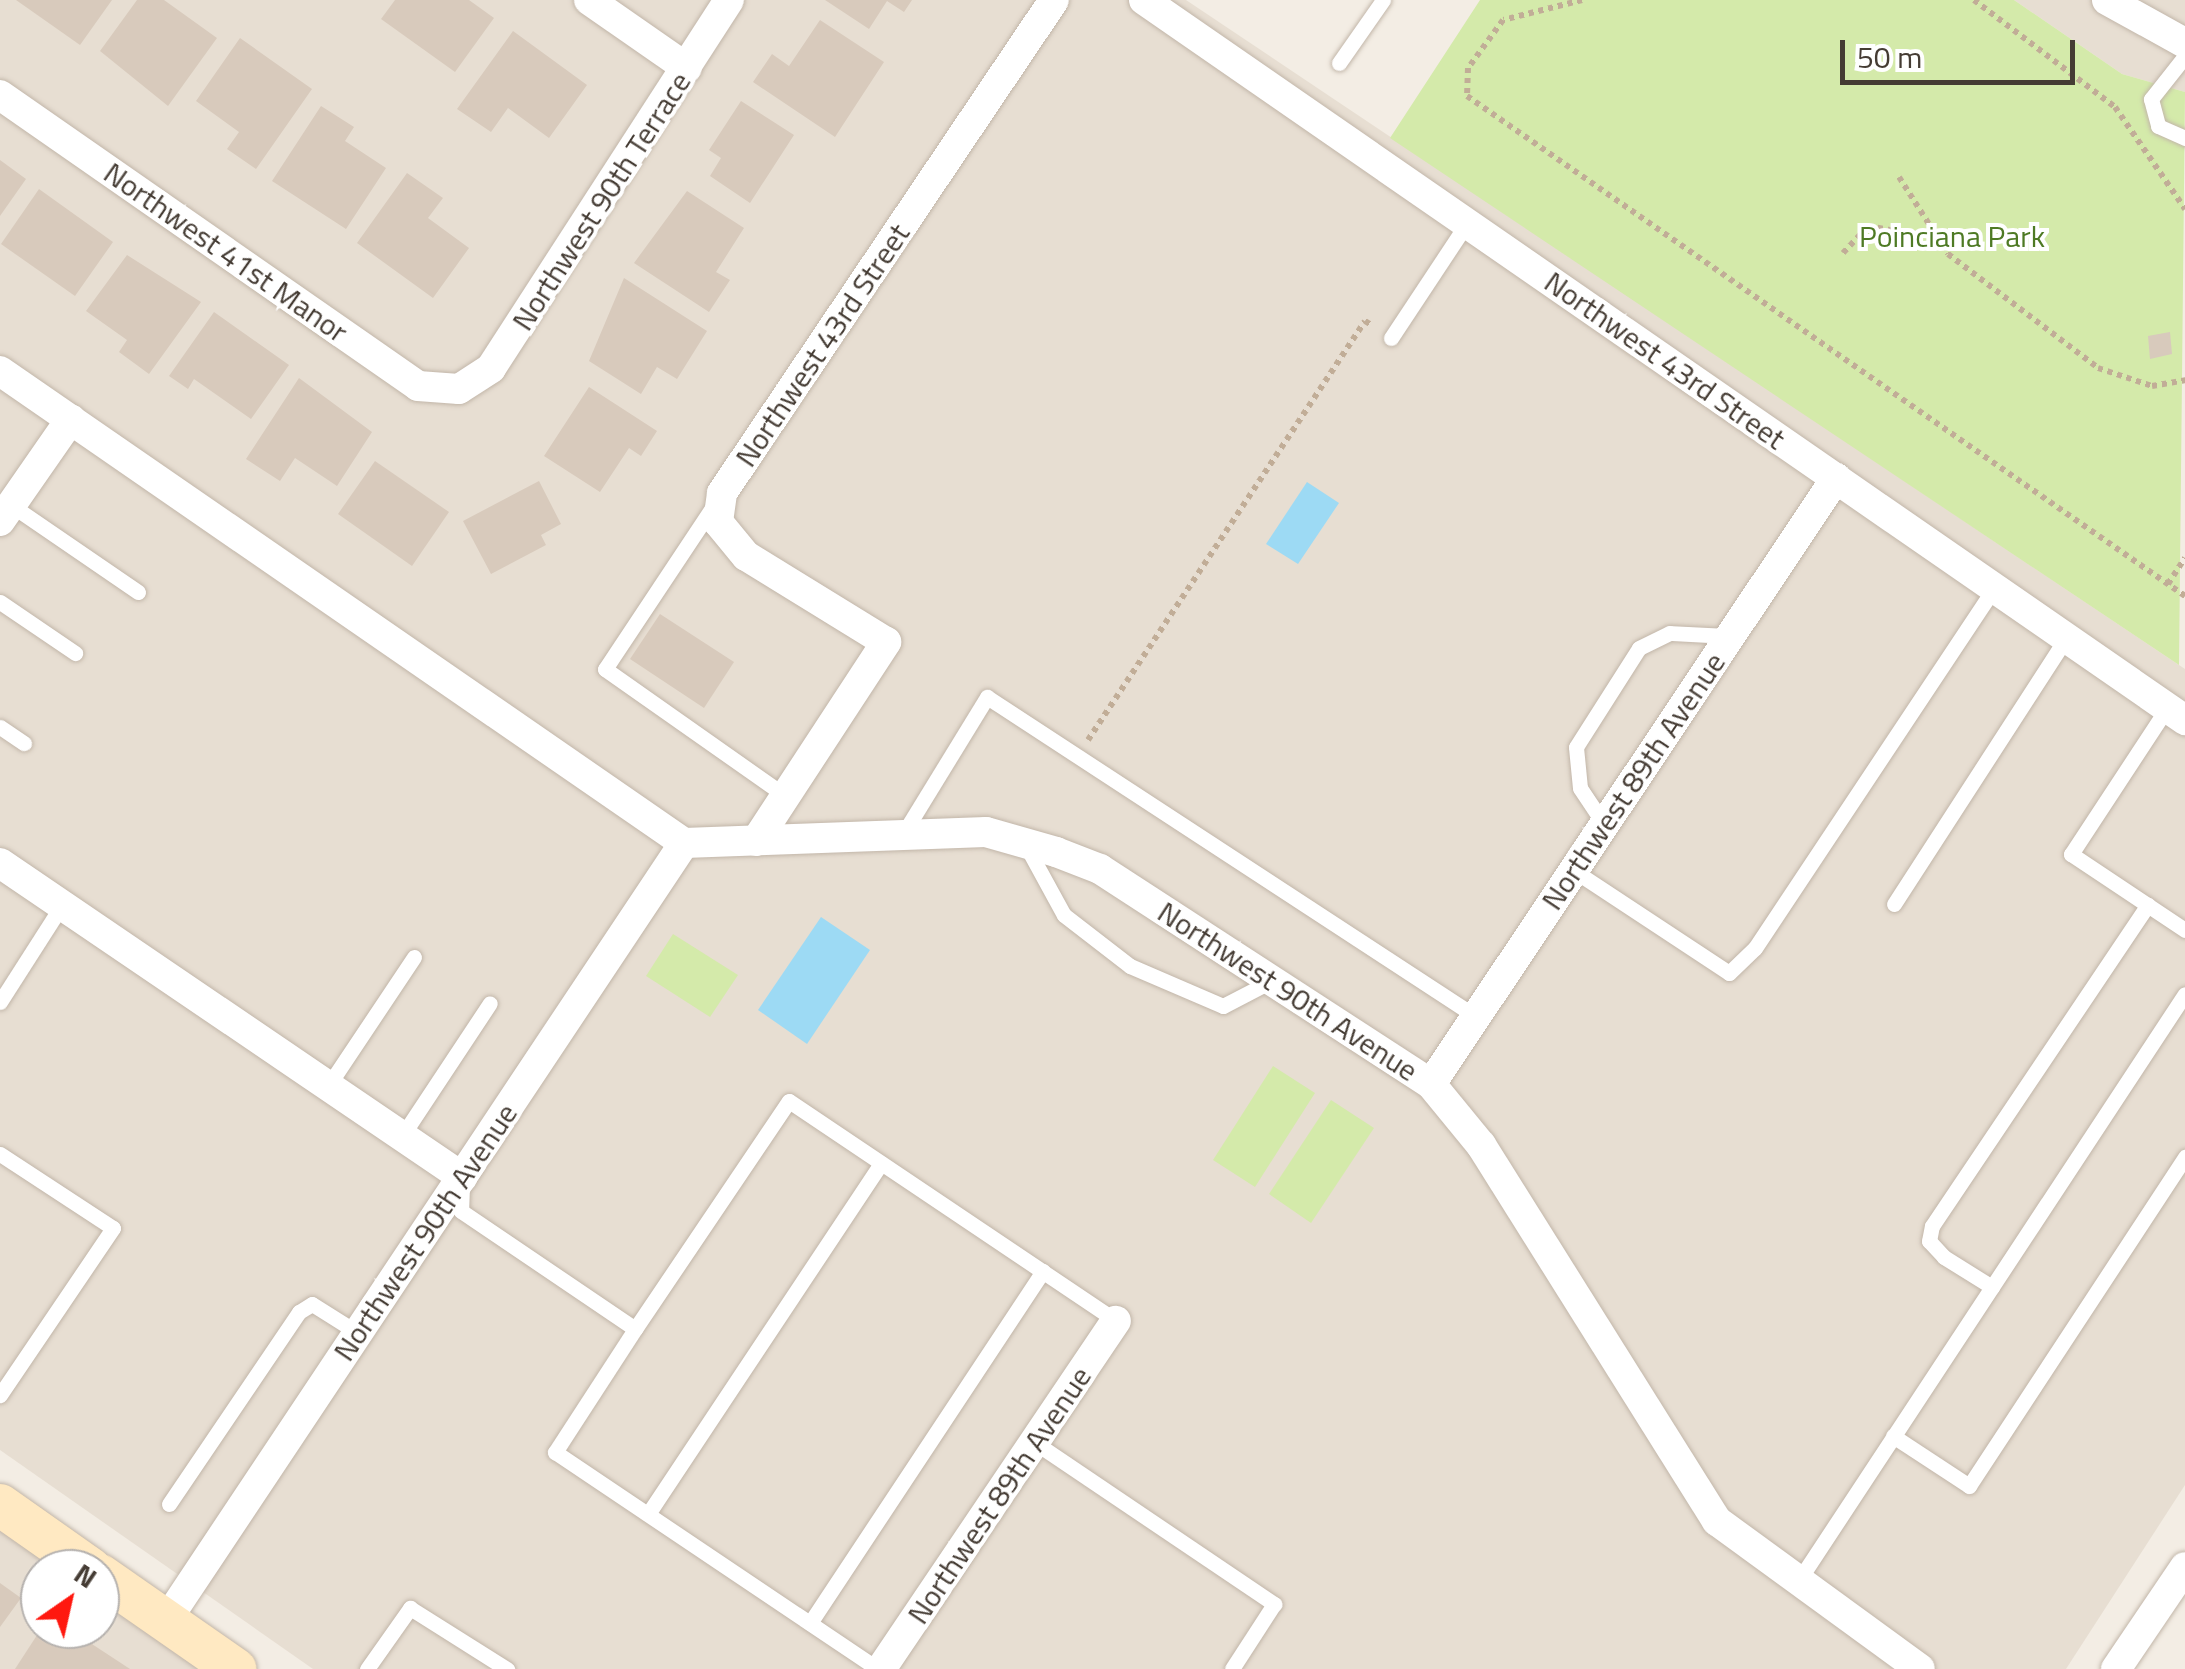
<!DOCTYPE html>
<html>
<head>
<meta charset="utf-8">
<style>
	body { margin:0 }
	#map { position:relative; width:2185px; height:1669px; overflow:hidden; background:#f3ede4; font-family:"Titillium Web",sans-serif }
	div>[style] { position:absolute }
	.residential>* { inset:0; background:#e7ded2 }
	.green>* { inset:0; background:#d4eaaa }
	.water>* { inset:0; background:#9ddaf4 }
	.building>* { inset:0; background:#d8cabc }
	.path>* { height:6px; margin-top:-3px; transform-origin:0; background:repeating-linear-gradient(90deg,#c1ad97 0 5px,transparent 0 10px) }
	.roads { filter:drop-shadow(0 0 2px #c2b6a9) drop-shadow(0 0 2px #c2b6a9) }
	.lane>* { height:15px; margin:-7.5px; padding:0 7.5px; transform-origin:7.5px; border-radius:7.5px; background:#fff }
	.street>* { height:30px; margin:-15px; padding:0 15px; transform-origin:15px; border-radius:15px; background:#fff }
	.secondary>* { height:42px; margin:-21px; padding:0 21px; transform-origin:21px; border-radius:21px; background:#ffe9c2 }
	span { translate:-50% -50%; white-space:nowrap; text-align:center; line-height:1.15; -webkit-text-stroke:8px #fff; paint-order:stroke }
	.street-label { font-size:30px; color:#453c34 }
	.park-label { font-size:30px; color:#4e7a24 }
	.north { position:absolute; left:20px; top:1549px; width:100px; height:100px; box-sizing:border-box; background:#fff; border:2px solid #b5b1ae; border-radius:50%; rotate:34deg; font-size:28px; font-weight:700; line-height:40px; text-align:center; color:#453c34 }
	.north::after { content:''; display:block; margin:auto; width:35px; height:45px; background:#ff180f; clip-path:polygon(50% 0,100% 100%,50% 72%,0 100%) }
	.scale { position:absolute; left:1840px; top:40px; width:235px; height:45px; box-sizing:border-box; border:5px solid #453c34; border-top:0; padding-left:12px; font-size:30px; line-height:35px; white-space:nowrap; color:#453c34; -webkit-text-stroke:8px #fff; paint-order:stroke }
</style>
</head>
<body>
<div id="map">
	<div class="residential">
		<div style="clip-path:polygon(0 0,1186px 0,2185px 669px,2185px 1485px,2066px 1669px,313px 1669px,0 1450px)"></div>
		<div style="clip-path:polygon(2014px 0,2185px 0,2185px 92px,2122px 74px)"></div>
		<div style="clip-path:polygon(0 1526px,63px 1569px,40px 1569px,40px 1629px,100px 1629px,100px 1595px,206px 1669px,0 1669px)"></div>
	</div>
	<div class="green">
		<div style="clip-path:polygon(1480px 0,2014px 0,2122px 74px,2185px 92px,2179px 665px,1390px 138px)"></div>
		<div style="clip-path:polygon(673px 934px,738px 975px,710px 1017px,646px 976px)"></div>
		<div style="clip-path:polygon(1273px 1066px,1315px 1093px,1255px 1187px,1213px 1160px)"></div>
		<div style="clip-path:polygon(1331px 1100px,1374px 1128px,1311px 1223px,1269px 1194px)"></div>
	</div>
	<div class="water">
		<div style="clip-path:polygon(1307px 482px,1339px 503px,1298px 564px,1266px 544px)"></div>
		<div style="clip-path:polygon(821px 917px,870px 950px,807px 1044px,758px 1010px)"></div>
	</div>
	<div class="building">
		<div style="clip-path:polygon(16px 0,112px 0,80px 45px)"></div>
		<div style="clip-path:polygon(137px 0,164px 0,217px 38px,168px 106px,100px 51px)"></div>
		<div style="clip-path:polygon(395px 0,469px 0,494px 18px,455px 72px,381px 19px)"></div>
		<div style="clip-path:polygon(825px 0,912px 0,904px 12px,887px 1px,869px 29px)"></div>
		<div style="clip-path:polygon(820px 20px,884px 62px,835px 137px,753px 82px,772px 54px,789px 66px)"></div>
		<div style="clip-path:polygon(513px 31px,587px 85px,549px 138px,508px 108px,491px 132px,457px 109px)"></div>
		<div style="clip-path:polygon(240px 38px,312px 89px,256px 169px,227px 149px,239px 132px,196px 101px)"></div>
		<div style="clip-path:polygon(741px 101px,794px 135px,750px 203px,710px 176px,721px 158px,709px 150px)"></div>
		<div style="clip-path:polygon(321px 106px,354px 127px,345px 141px,386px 168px,346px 229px,272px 181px)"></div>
		<div style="clip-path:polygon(0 160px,26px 179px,0 216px)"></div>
		<div style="clip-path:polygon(407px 173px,443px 198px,428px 218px,469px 248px,433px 298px,357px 243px)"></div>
		<div style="clip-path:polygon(39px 189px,113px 242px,75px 296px,1px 244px)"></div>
		<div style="clip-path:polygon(687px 191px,744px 228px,716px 272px,730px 280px,709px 312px,634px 263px)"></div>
		<div style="clip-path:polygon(127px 255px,201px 302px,149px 374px,119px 352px,127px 340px,86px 311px)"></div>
		<div style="clip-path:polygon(624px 278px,707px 331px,677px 379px,657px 367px,641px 394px,589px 361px)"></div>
		<div style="clip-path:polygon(214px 312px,289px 365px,251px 419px,194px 379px,188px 389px,169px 376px)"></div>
		<div style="clip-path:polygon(2170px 332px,2172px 354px,2150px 359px,2148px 336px)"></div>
		<div style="clip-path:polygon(299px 378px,372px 432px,337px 486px,295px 458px,280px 481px,246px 459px)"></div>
		<div style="clip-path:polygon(589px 387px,657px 431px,641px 456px,629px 448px,600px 492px,544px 456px)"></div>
		<div style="clip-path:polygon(375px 461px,449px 512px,412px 566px,338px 514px)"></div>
		<div style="clip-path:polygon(539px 481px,561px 524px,541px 535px,546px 545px,491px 574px,463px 521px)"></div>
		<div style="clip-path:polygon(660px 614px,734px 662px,704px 708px,630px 659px)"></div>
		<div style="clip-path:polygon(0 1583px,21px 1598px,0 1627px)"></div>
		<div style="clip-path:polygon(41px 1629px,69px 1629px,130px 1669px,15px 1669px)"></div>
	</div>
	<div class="path">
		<div style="left:1582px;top:0;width:81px;rotate:165.8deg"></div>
		<div style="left:1503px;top:20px;width:59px;rotate:126.1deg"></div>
		<div style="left:1468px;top:68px;width:28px;rotate:92deg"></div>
		<div style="left:1467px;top:96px;width:875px;rotate:34.85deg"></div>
		<div style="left:1974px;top:0;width:177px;rotate:37.2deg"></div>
		<div style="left:2115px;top:107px;width:124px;rotate:55.5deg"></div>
		<div style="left:1899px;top:177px;width:91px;rotate:57.5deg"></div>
		<div style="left:1948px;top:254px;width:188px;rotate:37.2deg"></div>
		<div style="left:2098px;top:368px;width:57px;rotate:18.4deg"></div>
		<div style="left:2152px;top:386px;width:34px;rotate:-10deg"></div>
		<div style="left:1843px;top:253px;width:37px;rotate:-47deg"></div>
		<div style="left:1868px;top:226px;width:66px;rotate:10.5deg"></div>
		<div style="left:2168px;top:584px;width:31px;rotate:-57deg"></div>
		<div style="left:1088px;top:740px;width:502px;rotate:-56.53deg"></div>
		<div style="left:1365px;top:321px;width:9px;rotate:32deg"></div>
	</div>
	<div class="roads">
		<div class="lane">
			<div style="left:2185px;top:56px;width:55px;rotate:128.3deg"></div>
			<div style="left:2151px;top:99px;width:28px;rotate:75deg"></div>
			<div style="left:2158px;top:126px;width:30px;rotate:24deg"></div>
			<div style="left:1339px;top:63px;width:77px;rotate:-55.1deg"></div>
			<div style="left:1391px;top:338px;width:138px;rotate:-56.5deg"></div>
			<div style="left:11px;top:505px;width:154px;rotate:34.4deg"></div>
			<div style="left:714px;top:505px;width:197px;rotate:123.6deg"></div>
			<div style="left:605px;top:669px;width:221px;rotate:35.1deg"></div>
			<div style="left:0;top:602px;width:91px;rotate:34.2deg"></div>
			<div style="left:2167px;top:708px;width:175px;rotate:123.3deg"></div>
			<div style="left:2071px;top:854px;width:137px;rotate:33.7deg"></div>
			<div style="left:0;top:727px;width:29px;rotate:34deg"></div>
			<div style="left:1604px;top:824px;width:43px;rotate:-123.7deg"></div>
			<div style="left:1580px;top:788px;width:41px;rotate:-95.6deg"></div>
			<div style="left:1576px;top:747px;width:117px;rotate:-57.5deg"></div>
			<div style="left:1639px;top:648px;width:34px;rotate:-26deg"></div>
			<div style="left:1670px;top:633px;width:60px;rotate:2.9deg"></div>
			<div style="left:903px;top:834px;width:161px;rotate:-58.5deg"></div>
			<div style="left:987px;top:697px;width:583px;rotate:33.17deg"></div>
			<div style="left:1024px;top:842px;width:83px;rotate:61.3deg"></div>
			<div style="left:1064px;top:915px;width:83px;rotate:37.7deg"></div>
			<div style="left:1130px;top:966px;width:101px;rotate:23.3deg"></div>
			<div style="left:1223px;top:1006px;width:54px;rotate:-27.5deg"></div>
			<div style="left:1573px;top:870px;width:187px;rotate:33.4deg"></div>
			<div style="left:1729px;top:973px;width:36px;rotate:-44deg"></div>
			<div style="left:1755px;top:948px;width:432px;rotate:-56.4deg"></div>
			<div style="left:1894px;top:904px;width:317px;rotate:-57.1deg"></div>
			<div style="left:0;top:1002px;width:115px;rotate:-57.4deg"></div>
			<div style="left:328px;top:1086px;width:155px;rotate:-56.3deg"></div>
			<div style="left:402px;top:1136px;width:159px;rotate:-56.5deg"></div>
			<div style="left:0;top:1154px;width:135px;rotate:33.2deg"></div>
			<div style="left:113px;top:1228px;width:202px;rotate:124.1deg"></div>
			<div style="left:462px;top:1185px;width:26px;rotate:92deg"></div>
			<div style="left:461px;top:1211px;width:210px;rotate:34.1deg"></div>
			<div style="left:635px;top:1329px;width:275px;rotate:-56deg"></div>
			<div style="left:789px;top:1101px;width:394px;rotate:33.9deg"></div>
			<div style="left:1992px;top:1287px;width:57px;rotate:-148deg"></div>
			<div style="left:1944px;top:1257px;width:22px;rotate:-133deg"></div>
			<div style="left:1929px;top:1241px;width:15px;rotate:-79deg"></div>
			<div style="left:1932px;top:1226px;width:387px;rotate:-56.1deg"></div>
			<div style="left:635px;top:1329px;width:147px;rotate:123deg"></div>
			<div style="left:555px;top:1452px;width:389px;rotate:33.9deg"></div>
			<div style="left:1893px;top:1436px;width:91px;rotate:33.3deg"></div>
			<div style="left:1969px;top:1486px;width:394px;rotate:-56.7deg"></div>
			<div style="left:1034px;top:1442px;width:290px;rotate:34deg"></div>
			<div style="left:1274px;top:1604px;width:77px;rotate:122.9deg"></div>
			<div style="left:169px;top:1504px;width:232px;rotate:-55.9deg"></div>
			<div style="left:299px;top:1312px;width:15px;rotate:-32deg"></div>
			<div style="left:312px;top:1304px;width:54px;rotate:32.2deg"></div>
			<div style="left:648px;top:1514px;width:421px;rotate:-56.4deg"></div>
			<div style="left:1797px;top:1583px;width:705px;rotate:-56.63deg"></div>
			<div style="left:810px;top:1623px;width:422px;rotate:-56.5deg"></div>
			<div style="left:367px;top:1669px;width:75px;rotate:-54.8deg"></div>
			<div style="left:410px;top:1608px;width:115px;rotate:32.2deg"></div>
		</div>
		<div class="street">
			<div style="left:589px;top:0;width:119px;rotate:34.8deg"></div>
			<div style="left:1144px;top:0;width:1266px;rotate:34.67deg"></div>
			<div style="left:2107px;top:0;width:89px;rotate:28.9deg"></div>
			<div style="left:0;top:95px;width:509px;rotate:34.84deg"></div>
			<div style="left:418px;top:386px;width:41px;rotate:4.2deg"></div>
			<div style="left:459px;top:389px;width:38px;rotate:-33deg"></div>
			<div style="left:491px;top:368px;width:438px;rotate:-57.1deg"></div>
			<div style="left:0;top:371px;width:831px;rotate:34.61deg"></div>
			<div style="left:684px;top:843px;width:302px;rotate:-2.1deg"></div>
			<div style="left:986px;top:832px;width:73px;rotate:15.9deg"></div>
			<div style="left:1056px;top:852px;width:47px;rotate:21.1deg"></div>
			<div style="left:1100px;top:869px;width:395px;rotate:33deg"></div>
			<div style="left:1431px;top:1084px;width:79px;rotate:50.7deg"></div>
			<div style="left:1481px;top:1145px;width:444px;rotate:57.9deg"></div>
			<div style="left:1717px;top:1521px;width:251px;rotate:36.1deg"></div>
			<div style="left:0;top:521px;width:124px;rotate:-55.2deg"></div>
			<div style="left:756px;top:841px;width:238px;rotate:-56.8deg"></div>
			<div style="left:886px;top:642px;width:164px;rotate:-148.4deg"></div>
			<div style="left:746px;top:556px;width:44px;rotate:-129.5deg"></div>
			<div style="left:718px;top:522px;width:29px;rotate:-82deg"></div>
			<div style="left:722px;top:493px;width:594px;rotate:-56.04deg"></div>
			<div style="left:0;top:863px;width:559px;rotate:34.2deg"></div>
			<div style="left:1431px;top:1084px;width:729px;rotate:-56.24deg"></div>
			<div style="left:166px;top:1621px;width:935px;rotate:-56.34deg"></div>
			<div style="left:881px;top:1669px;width:420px;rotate:-56deg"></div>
			<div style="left:2116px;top:1669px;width:123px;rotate:-55.9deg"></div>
		</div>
		<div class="secondary">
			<div style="left:0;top:1505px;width:111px;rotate:35.1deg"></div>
			<div style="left:100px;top:1575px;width:165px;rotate:34.8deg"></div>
		</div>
	</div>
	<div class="street-label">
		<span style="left:601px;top:201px;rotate:-57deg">Northwest 90th Terrace</span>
		<span style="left:226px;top:252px;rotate:35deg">Northwest 41st Manor</span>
		<span style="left:822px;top:345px;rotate:-56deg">Northwest 43rd Street</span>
		<span style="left:1665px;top:360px;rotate:35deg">Northwest 43rd Street</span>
		<span style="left:1633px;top:781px;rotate:-56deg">Northwest 89th Avenue</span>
		<span style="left:1288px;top:991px;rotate:33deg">Northwest 90th Avenue</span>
		<span style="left:425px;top:1232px;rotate:-56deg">Northwest 90th Avenue</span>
		<span style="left:999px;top:1495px;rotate:-56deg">Northwest 89th Avenue</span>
	</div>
	<div class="park-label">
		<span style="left:1952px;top:236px">Poinciana Park</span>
	</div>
	<div class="north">N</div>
	<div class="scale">50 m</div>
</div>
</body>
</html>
